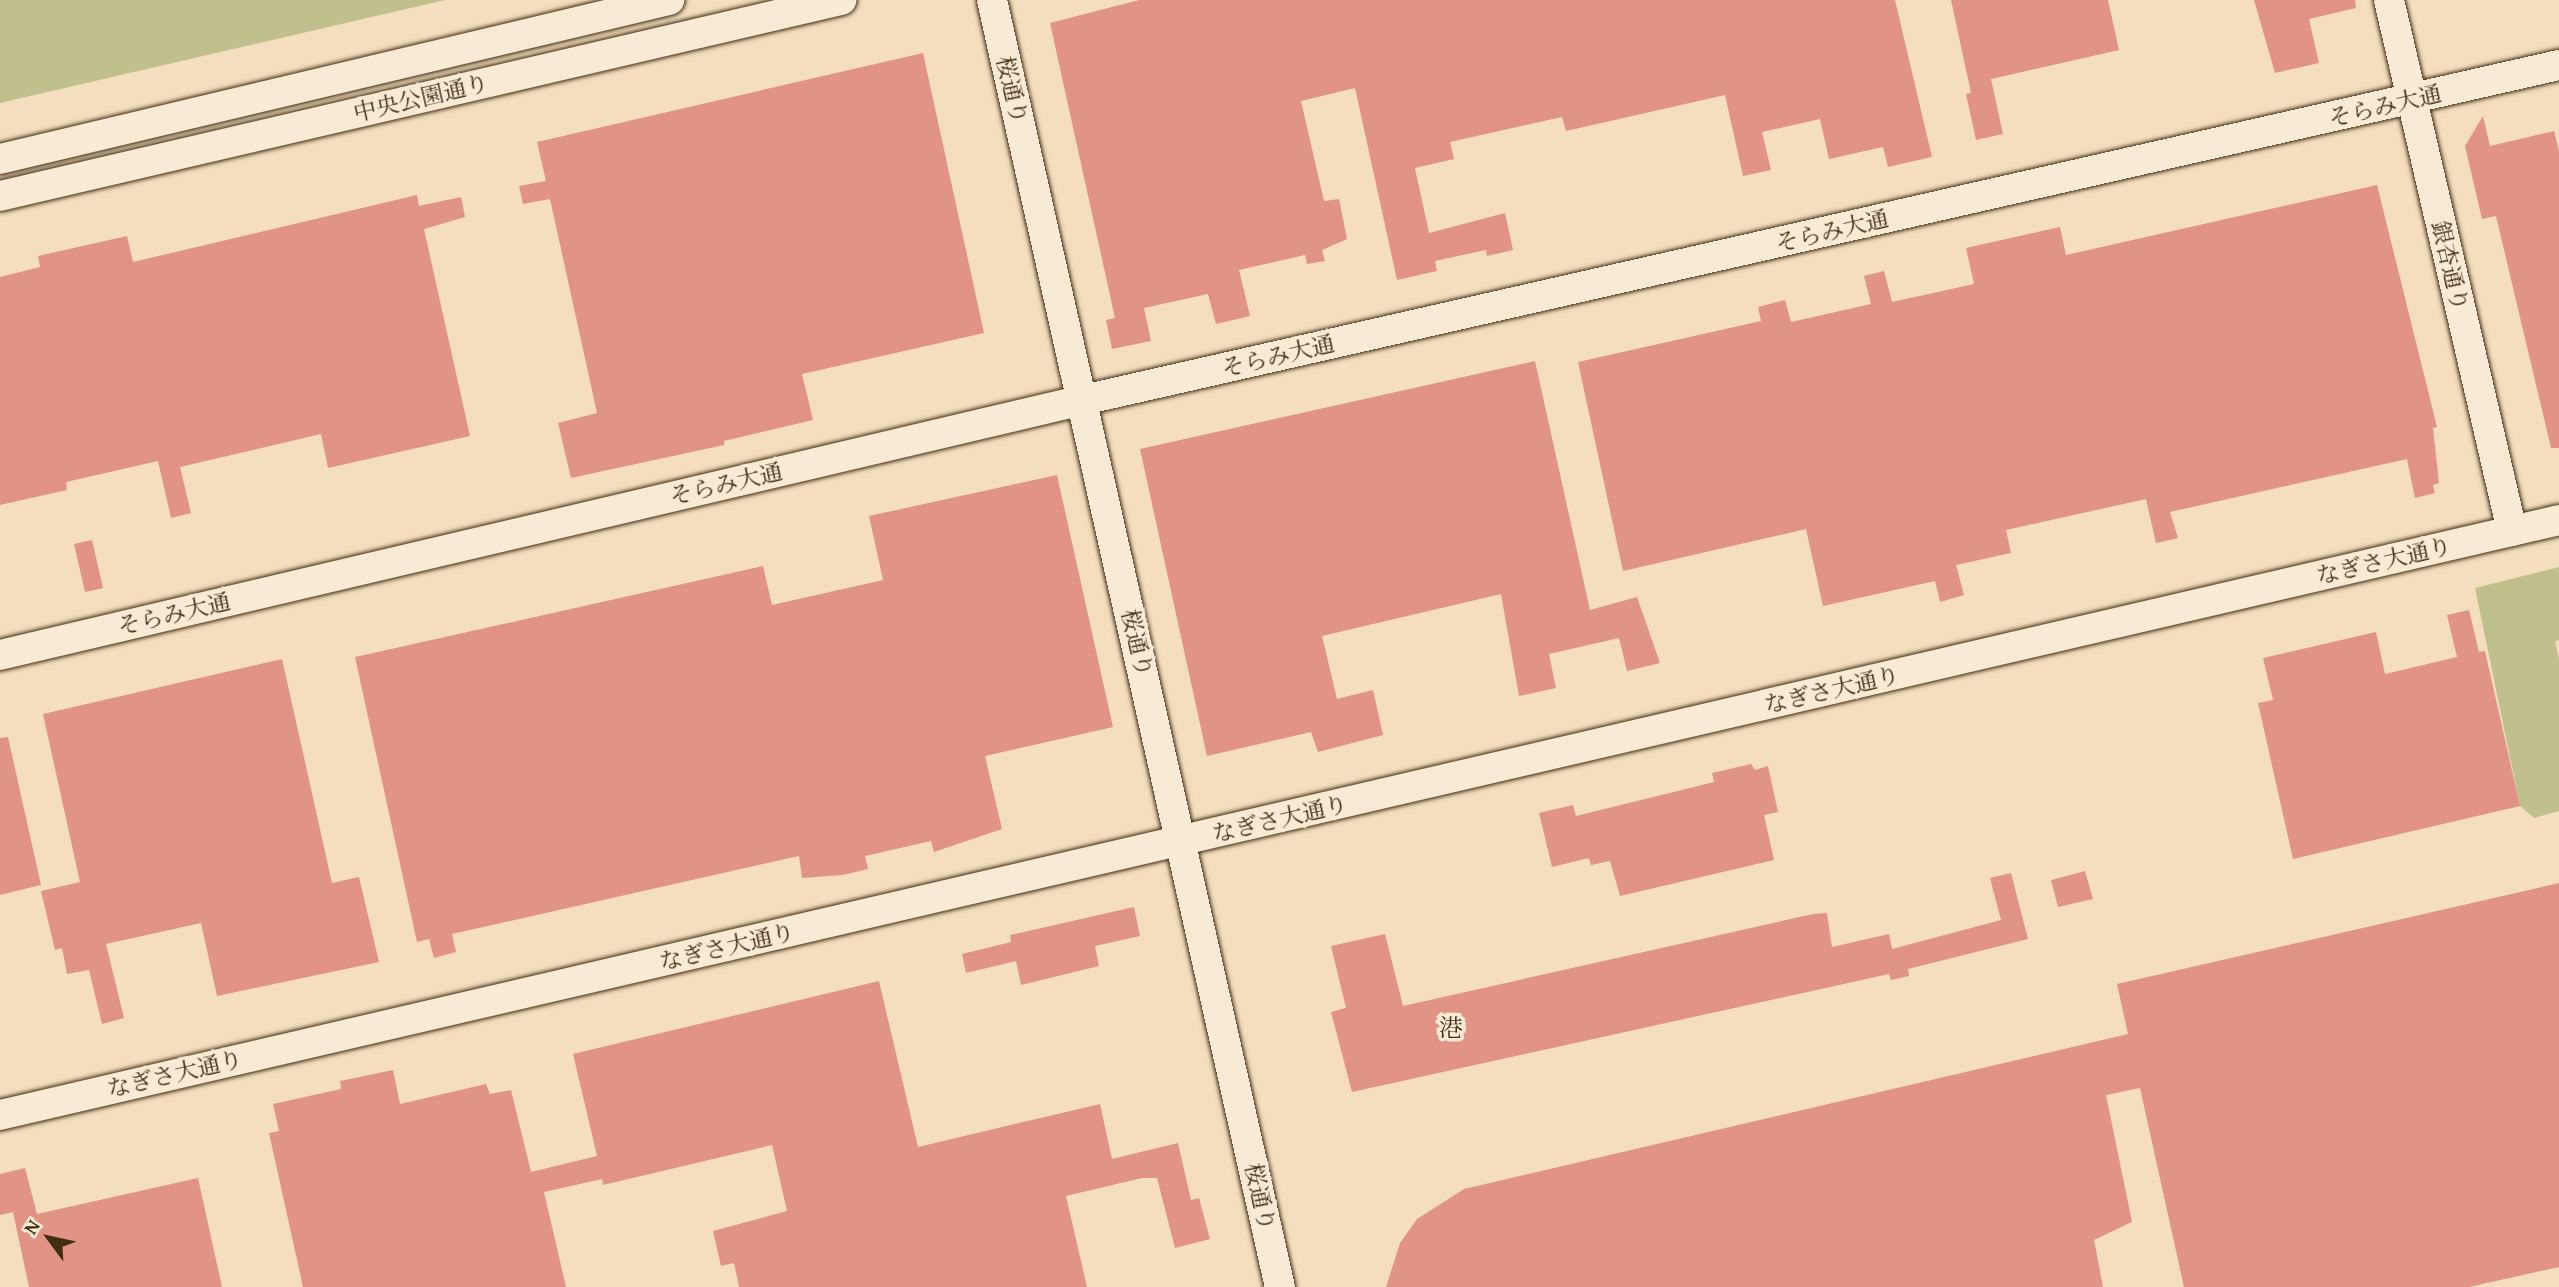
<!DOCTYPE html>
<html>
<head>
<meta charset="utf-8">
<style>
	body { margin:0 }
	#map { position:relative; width:2559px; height:1287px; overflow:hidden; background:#f4debe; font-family:"Gentium Book Plus","Noto Serif JP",serif }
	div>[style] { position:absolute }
	.green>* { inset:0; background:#c0c08e }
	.building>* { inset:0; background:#e29484 }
	.roads { filter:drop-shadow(0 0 2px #422d14) drop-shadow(0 0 2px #422d14) }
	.secondary>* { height:30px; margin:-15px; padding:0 15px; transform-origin:15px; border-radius:15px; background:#f8ead5 }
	span { translate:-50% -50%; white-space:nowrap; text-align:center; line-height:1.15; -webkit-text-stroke:7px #f8ead5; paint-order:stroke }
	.street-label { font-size:23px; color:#422d14 }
	.neighbourhood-label { font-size:24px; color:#422d14 }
	.north { position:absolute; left:14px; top:1203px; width:70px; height:70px; -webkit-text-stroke:5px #f8ead5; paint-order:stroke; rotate:303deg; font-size:19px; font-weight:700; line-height:28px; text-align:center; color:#422d14 }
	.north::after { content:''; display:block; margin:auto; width:24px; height:32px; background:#422d14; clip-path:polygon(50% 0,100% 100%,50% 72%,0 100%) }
</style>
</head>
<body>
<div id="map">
	<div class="green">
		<div style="clip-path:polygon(0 0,445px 0,0 103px)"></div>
		<div style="clip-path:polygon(2559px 567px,2559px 640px,2555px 642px,2559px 659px,2559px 811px,2534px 818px,2520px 806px,2475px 588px)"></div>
	</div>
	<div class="building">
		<div style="clip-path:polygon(1139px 0,1895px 0,1932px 157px,1888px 167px,1883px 147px,1829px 159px,1820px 119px,1762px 132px,1771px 170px,1743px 176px,1725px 95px,1566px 131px,1562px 117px,1450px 142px,1454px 159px,1415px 168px,1429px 233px,1505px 213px,1513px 250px,1487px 256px,1486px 250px,1435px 261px,1437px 271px,1397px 280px,1355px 88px,1301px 101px,1324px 201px,1339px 199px,1347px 239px,1322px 250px,1325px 261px,1307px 264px,1305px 255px,1239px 270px,1250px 316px,1216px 324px,1208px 294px,1144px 308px,1151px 341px,1112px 349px,1106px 320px,1115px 318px,1050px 23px)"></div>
		<div style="clip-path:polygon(1951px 0,2108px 0,2119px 50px,1991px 79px,2003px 134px,1976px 140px,1966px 94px,1971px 93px)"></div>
		<div style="clip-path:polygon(2254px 0,2355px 0,2356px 8px,2309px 19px,2319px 63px,2275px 73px)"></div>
		<div style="clip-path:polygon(923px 53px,984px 333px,802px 374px,813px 420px,724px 441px,724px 445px,571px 478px,558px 423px,597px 413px,550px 199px,523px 204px,519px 186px,546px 181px,537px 142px)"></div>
		<div style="clip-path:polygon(2483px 116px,2490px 146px,2554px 131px,2559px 151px,2559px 448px,2551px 448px,2496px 216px,2482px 219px,2465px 146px)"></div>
		<div style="clip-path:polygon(2377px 185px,2437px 427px,2433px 428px,2439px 483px,2433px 485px,2435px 493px,2415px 498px,2407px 459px,2170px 512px,2178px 538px,2156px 543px,2146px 499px,2006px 530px,2011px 553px,1956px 565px,1964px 595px,1940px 602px,1935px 581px,1823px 606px,1806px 529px,1623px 571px,1578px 362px,1761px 321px,1758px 307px,1785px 300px,1791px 322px,1871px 304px,1864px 276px,1884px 271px,1892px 302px,1974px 284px,1966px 248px,2060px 227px,2066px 255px)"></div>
		<div style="clip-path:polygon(417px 195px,419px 206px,461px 197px,465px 217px,424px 229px,470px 436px,328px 468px,321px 434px,180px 467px,191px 513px,171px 518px,158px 461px,66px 482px,67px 490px,0 505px,0 277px,40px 267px,38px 256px,127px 236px,133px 262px)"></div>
		<div style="clip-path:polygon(1535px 361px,1590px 610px,1637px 597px,1660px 663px,1627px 671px,1619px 638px,1549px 654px,1556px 688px,1519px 696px,1501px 594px,1322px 636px,1337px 699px,1373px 690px,1383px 735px,1318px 752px,1311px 732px,1207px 756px,1140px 449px)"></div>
		<div style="clip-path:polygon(1057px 475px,1113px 727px,985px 756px,1002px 829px,934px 852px,931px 841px,865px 856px,868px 869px,843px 875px,802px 878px,799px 856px,452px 934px,456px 952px,434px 958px,429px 939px,417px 942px,355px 657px,763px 566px,772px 605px,883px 580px,869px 516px)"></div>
		<div style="clip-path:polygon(92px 540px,103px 588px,85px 592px,74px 544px)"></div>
		<div style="clip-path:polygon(2469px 610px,2479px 652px,2485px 651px,2520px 806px,2293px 859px,2258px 703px,2273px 700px,2263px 658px,2376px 632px,2385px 674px,2457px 657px,2447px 615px)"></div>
		<div style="clip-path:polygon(282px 659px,332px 883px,359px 877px,379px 962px,217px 996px,201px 923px,106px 944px,124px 1018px,102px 1024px,89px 970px,67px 974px,62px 948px,55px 950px,41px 891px,80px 882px,43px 714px)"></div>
		<div style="clip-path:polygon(8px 737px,41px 885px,0 895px,0 738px)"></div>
		<div style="clip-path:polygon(1751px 764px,1755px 770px,1768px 766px,1778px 812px,1764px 815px,1774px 860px,1620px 896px,1610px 861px,1591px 865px,1589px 858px,1552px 867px,1539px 813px,1573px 805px,1576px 816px,1714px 782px,1712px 773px)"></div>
		<div style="clip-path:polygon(2085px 871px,2093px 899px,2058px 907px,2051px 880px)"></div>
		<div style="clip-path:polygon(2011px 873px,2028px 939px,1908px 969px,1909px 976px,1891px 980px,1889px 974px,1352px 1092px,1331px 1012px,1346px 1008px,1331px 946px,1385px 934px,1403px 1006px,1813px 914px,1827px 913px,1832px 947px,1889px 934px,1892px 949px,2001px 920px,1990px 878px)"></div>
		<div style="clip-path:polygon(2559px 883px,2559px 1267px,2469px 1287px,2184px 1287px,2140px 1088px,2106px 1095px,2132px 1222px,2094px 1240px,2103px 1287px,1386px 1287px,1400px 1243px,1417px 1219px,1464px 1189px,2128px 1034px,2117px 984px)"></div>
		<div style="clip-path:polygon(1134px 907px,1140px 936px,1095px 946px,1099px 966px,1021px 985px,1016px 961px,966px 973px,962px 954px,1011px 942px,1010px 935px)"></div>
		<div style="clip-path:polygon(879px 981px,918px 1147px,1100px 1104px,1112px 1159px,1178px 1143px,1191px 1200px,1199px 1198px,1210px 1239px,1175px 1248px,1157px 1178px,1142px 1178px,1066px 1196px,1087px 1287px,739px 1287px,734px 1263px,721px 1266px,713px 1231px,787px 1211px,772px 1145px,603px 1185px,602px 1179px,544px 1192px,566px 1287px,303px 1287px,269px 1133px,279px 1131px,273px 1104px,341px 1089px,340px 1081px,393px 1070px,400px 1104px,486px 1084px,490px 1094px,511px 1090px,531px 1172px,597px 1156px,573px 1054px)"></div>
		<div style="clip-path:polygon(25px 1168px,37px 1214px,198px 1178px,222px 1287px,29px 1287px,13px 1212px,0 1215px,0 1174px)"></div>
	</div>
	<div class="roads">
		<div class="secondary">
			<div style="left:992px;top:0;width:1319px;rotate:77.39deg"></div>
			<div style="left:2389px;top:0;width:545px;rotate:76.96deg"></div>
			<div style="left:0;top:159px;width:688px;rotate:-13.37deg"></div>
			<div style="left:0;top:196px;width:864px;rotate:-13.12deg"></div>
			<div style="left:0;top:655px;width:1113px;rotate:-13.25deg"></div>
			<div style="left:1083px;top:400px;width:1514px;rotate:-12.79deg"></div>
			<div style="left:0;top:1115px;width:2627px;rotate:-13.09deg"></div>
		</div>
	</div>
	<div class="street-label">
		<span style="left:1012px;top:90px;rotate:77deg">桜通り</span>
		<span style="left:421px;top:98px;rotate:-13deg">中央公園通り</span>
		<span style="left:2385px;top:106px;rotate:-13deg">そらみ大通</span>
		<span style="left:1832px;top:231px;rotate:-13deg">そらみ大通</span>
		<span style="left:2450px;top:266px;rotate:77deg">銀杏通り</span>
		<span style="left:1278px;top:356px;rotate:-13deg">そらみ大通</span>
		<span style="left:726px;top:484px;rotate:-13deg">そらみ大通</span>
		<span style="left:2384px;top:561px;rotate:-13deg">なぎさ大通り</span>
		<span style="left:174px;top:614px;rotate:-13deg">そらみ大通</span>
		<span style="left:1137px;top:643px;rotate:77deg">桜通り</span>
		<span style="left:1832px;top:690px;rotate:-13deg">なぎさ大通り</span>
		<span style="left:1280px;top:819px;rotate:-13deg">なぎさ大通り</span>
		<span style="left:727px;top:947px;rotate:-13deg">なぎさ大通り</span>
		<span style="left:175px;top:1074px;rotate:-13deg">なぎさ大通り</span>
		<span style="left:1260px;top:1197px;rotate:78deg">桜通り</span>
	</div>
	<div class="neighbourhood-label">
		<span style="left:1451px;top:1028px">港</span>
	</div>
	<div class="north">N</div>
</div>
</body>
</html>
